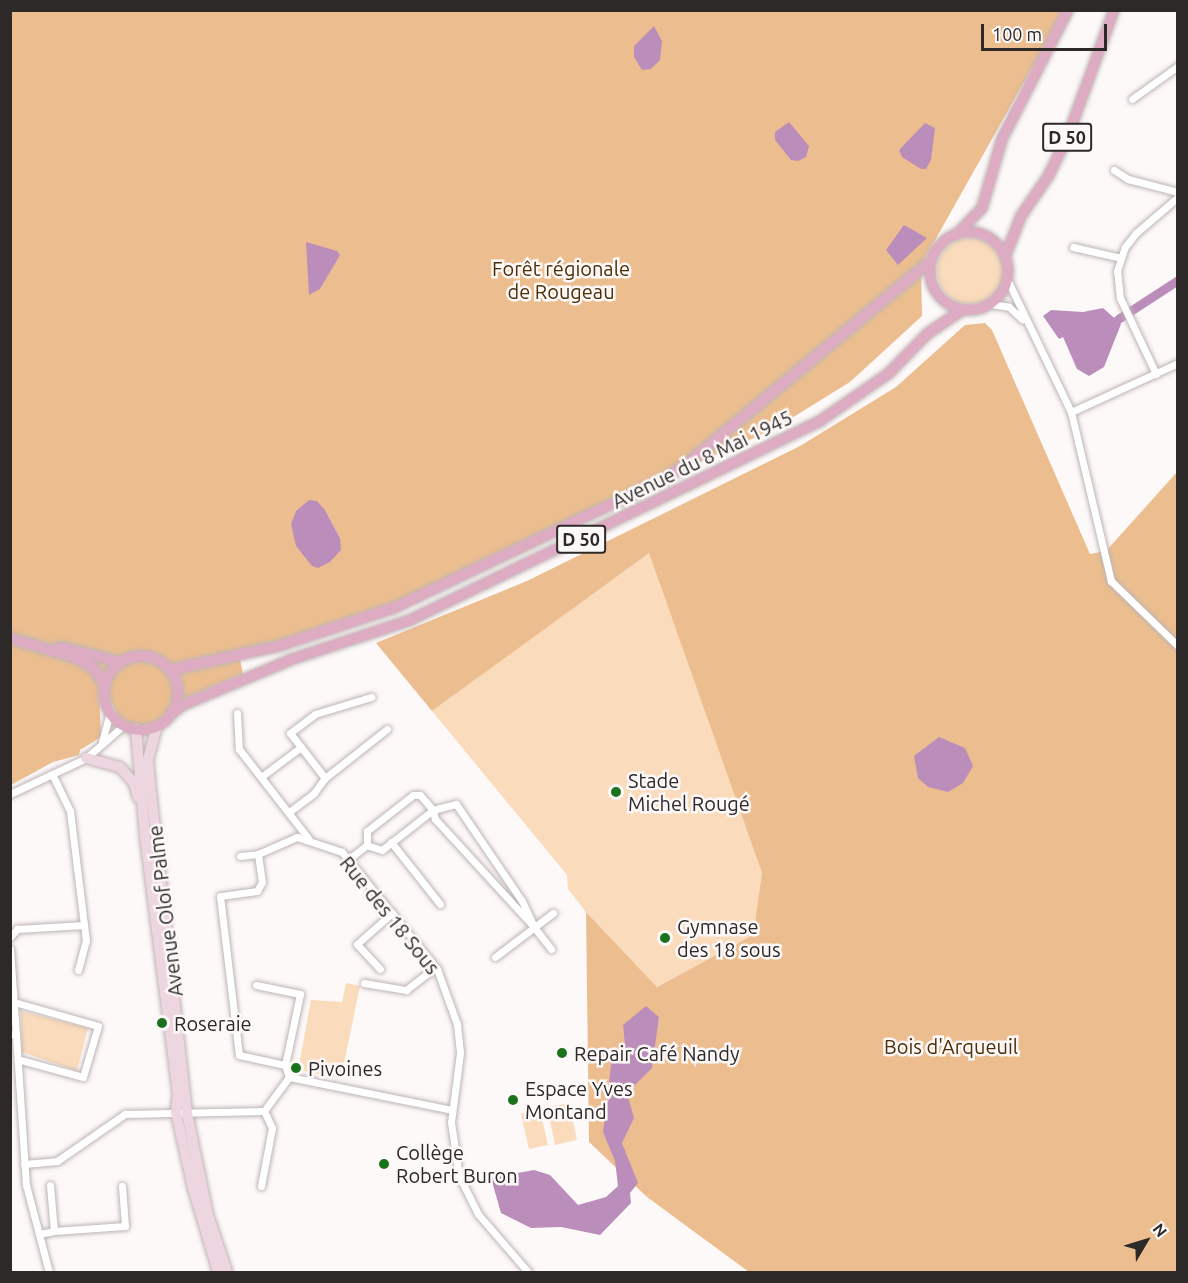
<!DOCTYPE html>
<html>
<head>
<meta charset="utf-8">
<style>
	body { margin:0 }
	#map { position:relative; width:1188px; height:1283px; overflow:hidden; background:#fef9f9; font-family:Ubuntu,sans-serif }
	div>[style] { position:absolute }
	.green>* { inset:0; background:#fadbbb }
	.round { border-radius:50% }
	.forest>* { inset:0; background:#ecbe8f }
	.water>* { inset:0; background:#bb8dba }
	.canal>* { height:9px; margin:-4.5px; padding:0 4.5px; transform-origin:4.5px; border-radius:4.5px; background:#bb8dba }
	.roads { filter:drop-shadow(0 0 2px #bfb4b4) drop-shadow(0 0 2px #bfb4b4) }
	.street>* { height:7px; margin:-3.5px; padding:0 3.5px; transform-origin:3.5px; border-radius:3.5px; background:#fff }
	.secondary>* { height:10px; margin:-5px; padding:0 5px; transform-origin:5px; border-radius:5px; background:#eed6e1 }
	.primary>* { height:10px; margin:-5px; padding:0 5px; transform-origin:5px; border-radius:5px; background:#deacc2 }
	.primary>.ring { margin:-5px; padding:0; box-sizing:content-box; background:none; border:10px solid #deacc2; border-radius:50% }
	.dots>* { width:16px; height:16px; translate:-50% -50%; box-sizing:border-box; border:3px solid #fef9f9; border-radius:50% }
	span { translate:-50% -50%; white-space:nowrap; text-align:center; line-height:1.15; -webkit-text-stroke:5px #fef9f9; paint-order:stroke }
	.shield-label span { padding:2px 4px; background:#fef9f9; border:2px solid; border-radius:4px; -webkit-text-stroke-width:0 }
	.shield-label { font-size:18px; color:#2d2929; font-weight:700 }
	.park-label { font-size:20px; color:#4c2e07 }
	.street-label { font-size:20px; color:#2d2929 }
	.poi-label { font-size:20px; color:#2d2929 }
	.left { translate:0 -50%; text-align:left }
	.frame { position:absolute; inset:0; border:12px solid #2d2929; pointer-events:none }
	.north { position:absolute; left:1116px; top:1211px; width:60px; height:60px; -webkit-text-stroke:4px #fef9f9; paint-order:stroke; rotate:52deg; font-size:16px; font-weight:700; line-height:24px; text-align:center; color:#2d2929 }
	.north::after { content:''; display:block; margin:auto; width:21px; height:27px; background:#2d2929; clip-path:polygon(50% 0,100% 100%,50% 72%,0 100%) }
	.scale { position:absolute; left:981px; top:24px; width:126px; height:27px; box-sizing:border-box; border:3px solid #2d2929; border-top:0; padding-left:8px; font-size:18px; line-height:21px; white-space:nowrap; color:#2d2929; -webkit-text-stroke:4px #fef9f9; paint-order:stroke }
</style>
</head>
<body>
<div id="map">
	<div class="green">
		<div class="round" style="left:937px;top:238px;width:66px;height:66px"></div>
		<div style="clip-path:polygon(649px 552px,762px 873px,753px 935px,657px 987px,586px 912px,568px 889px,567px 875px,432px 711px)"></div>
		<div style="clip-path:polygon(346px 983px,360px 986px,341px 1078px,298px 1070px,311px 1000px,342px 1002px)"></div>
		<div style="clip-path:polygon(21px 1011px,88px 1028px,77px 1071px,22px 1052px)"></div>
		<div style="clip-path:polygon(569px 1103px,577px 1140px,555px 1145px,547px 1107px)"></div>
		<div style="clip-path:polygon(540px 1110px,548px 1145px,529px 1149px,521px 1114px)"></div>
	</div>
	<div class="forest">
		<div style="clip-path:polygon(evenodd,10px 11px,1064px 11px,921px 265px,922px 316px,850px 382px,774px 429px,586px 512px,391px 605px,318px 632px,238px 650px,243px 674px,188px 697px,170px 715px,155px 723px,137px 726px,120px 719px,107px 694px,99px 687px,101px 737px,80px 750px,79px 755px,53px 762px,11px 785px,10px 11px,325px 510px,340px 538px,296px 546px,325px 510px)"></div>
		<div style="clip-path:polygon(985px 323px,992px 330px,1090px 554px,1106px 551px,1177px 472px,1177px 1272px,749px 1272px,647px 1197px,589px 1142px,586px 912px,657px 987px,753px 935px,762px 873px,649px 553px,432px 711px,376px 643px,527px 581px,800px 446px,896px 387px,965px 325px)"></div>
	</div>
	<div class="water">
		<div style="clip-path:polygon(654px 26px,662px 41px,660px 60px,651px 69px,642px 70px,634px 57px,634px 46px)"></div>
		<div style="clip-path:polygon(789px 122px,809px 146px,806px 157px,798px 161px,791px 160px,775px 140px,775px 132px)"></div>
		<div style="clip-path:polygon(925px 123px,935px 128px,931px 160px,926px 169px,921px 169px,902px 157px,899px 150px)"></div>
		<div style="clip-path:polygon(904px 225px,927px 238px,898px 265px,886px 250px)"></div>
		<div style="clip-path:polygon(306px 242px,337px 251px,340px 255px,320px 289px,309px 295px)"></div>
		<div style="clip-path:polygon(1103px 308px,1121px 324px,1104px 367px,1089px 376px,1077px 369px,1063px 337px,1059px 339px,1043px 316px,1051px 310px,1083px 312px)"></div>
		<div style="clip-path:polygon(309px 500px,317px 501px,325px 510px,340px 538px,341px 550px,330px 562px,318px 568px,312px 566px,296px 546px,291px 524px,296px 511px)"></div>
		<div style="clip-path:polygon(939px 737px,965px 748px,973px 766px,963px 783px,948px 792px,928px 787px,918px 778px,914px 756px)"></div>
		<div style="clip-path:polygon(646px 1006px,659px 1017px,652px 1068px,627px 1093px,634px 1118px,622px 1143px,638px 1183px,630px 1193px,631px 1203px,600px 1235px,561px 1227px,531px 1228px,501px 1213px,491px 1178px,534px 1170px,550px 1175px,578px 1205px,606px 1197px,618px 1186px,615px 1161px,603px 1132px,612px 1057px,625px 1045px,623px 1025px)"></div>
	</div>
	<div class="canal">
		<div style="left:1118px;top:319px;width:72px;rotate:-33deg"></div>
	</div>
	<div class="roads">
		<div class="street">
			<div style="left:1132px;top:99px;width:57px;rotate:-35.7deg"></div>
			<div style="left:1114px;top:170px;width:17px;rotate:33deg"></div>
			<div style="left:1128px;top:179px;width:52px;rotate:14.6deg"></div>
			<div style="left:1073px;top:247px;width:49px;rotate:12.9deg"></div>
			<div style="left:1007px;top:279px;width:148px;rotate:64.3deg"></div>
			<div style="left:1071px;top:412px;width:174px;rotate:76.7deg"></div>
			<div style="left:1111px;top:581px;width:93px;rotate:44.1deg"></div>
			<div style="left:991px;top:304px;width:18px;rotate:9deg"></div>
			<div style="left:1009px;top:307px;width:18px;rotate:43deg"></div>
			<div style="left:1156px;top:374px;width:84px;rotate:-115.3deg"></div>
			<div style="left:1120px;top:298px;width:27px;rotate:-96deg"></div>
			<div style="left:1117px;top:271px;width:25px;rotate:-72deg"></div>
			<div style="left:1125px;top:247px;width:18px;rotate:-52deg"></div>
			<div style="left:1136px;top:233px;width:55px;rotate:-40.6deg"></div>
			<div style="left:1071px;top:412px;width:118px;rotate:-24.6deg"></div>
			<div style="left:237px;top:713px;width:36px;rotate:87deg"></div>
			<div style="left:239px;top:749px;width:113px;rotate:52.2deg"></div>
			<div style="left:102px;top:742px;width:31px;rotate:-75deg"></div>
			<div style="left:261px;top:777px;width:50px;rotate:-36.9deg"></div>
			<div style="left:325px;top:778px;width:79px;rotate:-38.3deg"></div>
			<div style="left:10px;top:794px;width:84px;rotate:-25.3deg"></div>
			<div style="left:86px;top:758px;width:50px;rotate:-41deg"></div>
			<div style="left:413px;top:795px;width:7px"></div>
			<div style="left:420px;top:795px;width:20px;rotate:49deg"></div>
			<div style="left:433px;top:810px;width:65px;rotate:141.9deg"></div>
			<div style="left:382px;top:850px;width:16px;rotate:-162deg"></div>
			<div style="left:367px;top:845px;width:14px;rotate:-90deg"></div>
			<div style="left:367px;top:831px;width:58px;rotate:-38deg"></div>
			<div style="left:456px;top:804px;width:117px;rotate:55.8deg"></div>
			<div style="left:522px;top:901px;width:29px;rotate:65deg"></div>
			<div style="left:534px;top:927px;width:147px;rotate:-132.5deg"></div>
			<div style="left:435px;top:819px;width:9px;rotate:-103deg"></div>
			<div style="left:433px;top:810px;width:24px;rotate:-15deg"></div>
			<div style="left:289px;top:812px;width:31px;rotate:-37deg"></div>
			<div style="left:314px;top:793px;width:19px;rotate:-54deg"></div>
			<div style="left:325px;top:778px;width:57px;rotate:-127.9deg"></div>
			<div style="left:290px;top:733px;width:31px;rotate:-37deg"></div>
			<div style="left:315px;top:714px;width:59px;rotate:-16.9deg"></div>
			<div style="left:391px;top:842px;width:79px;rotate:51.7deg"></div>
			<div style="left:258px;top:854px;width:28px;rotate:82deg"></div>
			<div style="left:262px;top:882px;width:10px;rotate:119deg"></div>
			<div style="left:257px;top:891px;width:37px;rotate:172deg"></div>
			<div style="left:220px;top:896px;width:160px;rotate:83.2deg"></div>
			<div style="left:239px;top:1055px;width:47px;rotate:12.3deg"></div>
			<div style="left:285px;top:1065px;width:13px;rotate:72deg"></div>
			<div style="left:240px;top:856px;width:18px;rotate:-6deg"></div>
			<div style="left:258px;top:854px;width:43px;rotate:-23.6deg"></div>
			<div style="left:297px;top:837px;width:47px;rotate:18.4deg"></div>
			<div style="left:342px;top:852px;width:151px;rotate:50.9deg"></div>
			<div style="left:437px;top:969px;width:59px;rotate:70deg"></div>
			<div style="left:457px;top:1024px;width:29px;rotate:84deg"></div>
			<div style="left:460px;top:1053px;width:70px;rotate:97.4deg"></div>
			<div style="left:451px;top:1122px;width:55px;rotate:81.6deg"></div>
			<div style="left:459px;top:1176px;width:42px;rotate:63.4deg"></div>
			<div style="left:478px;top:1214px;width:77px;rotate:49.2deg"></div>
			<div style="left:349px;top:859px;width:23px;rotate:-38deg"></div>
			<div style="left:534px;top:927px;width:28px;rotate:52deg"></div>
			<div style="left:10px;top:937px;width:11px;rotate:-49deg"></div>
			<div style="left:17px;top:929px;width:67px;rotate:-3.4deg"></div>
			<div style="left:84px;top:925px;width:115px;rotate:-97deg"></div>
			<div style="left:70px;top:811px;width:41px;rotate:-115.9deg"></div>
			<div style="left:10px;top:949px;width:86px;rotate:86deg"></div>
			<div style="left:495px;top:957px;width:73px;rotate:-37.2deg"></div>
			<div style="left:380px;top:969px;width:34px;rotate:-133deg"></div>
			<div style="left:357px;top:944px;width:47px;rotate:-41.5deg"></div>
			<div style="left:78px;top:970px;width:30px;rotate:-75deg"></div>
			<div style="left:86px;top:941px;width:16px;rotate:-97deg"></div>
			<div style="left:364px;top:983px;width:43px;rotate:9.5deg"></div>
			<div style="left:406px;top:990px;width:37px;rotate:-38deg"></div>
			<div style="left:256px;top:985px;width:45px;rotate:11.6deg"></div>
			<div style="left:300px;top:994px;width:73px;rotate:101.9deg"></div>
			<div style="left:14px;top:1002px;width:87px;rotate:15.9deg"></div>
			<div style="left:98px;top:1026px;width:53px;rotate:106.4deg"></div>
			<div style="left:83px;top:1077px;width:68px;rotate:-164.7deg"></div>
			<div style="left:10px;top:1034px;width:6px;rotate:9deg"></div>
			<div style="left:16px;top:1035px;width:150px;rotate:86.2deg"></div>
			<div style="left:26px;top:1185px;width:90px;rotate:75.2deg"></div>
			<div style="left:24px;top:1164px;width:33px;rotate:-5deg"></div>
			<div style="left:57px;top:1161px;width:83px;rotate:-34.7deg"></div>
			<div style="left:125px;top:1114px;width:139px;rotate:-1.2deg"></div>
			<div style="left:264px;top:1111px;width:42px;rotate:-53.7deg"></div>
			<div style="left:289px;top:1077px;width:166px;rotate:11.4deg"></div>
			<div style="left:261px;top:1186px;width:59px;rotate:-79.3deg"></div>
			<div style="left:272px;top:1128px;width:19px;rotate:-115deg"></div>
			<div style="left:54px;top:1231px;width:71px;rotate:-4deg"></div>
			<div style="left:125px;top:1226px;width:40px;rotate:-94.3deg"></div>
			<div style="left:39px;top:1234px;width:15px;rotate:-11deg"></div>
			<div style="left:54px;top:1231px;width:46px;rotate:-95deg"></div>
		</div>
		<div class="secondary">
			<div style="left:157px;top:726px;width:35px;rotate:105deg"></div>
			<div style="left:148px;top:760px;width:24px;rotate:85deg"></div>
			<div style="left:150px;top:784px;width:331px;rotate:83.6deg"></div>
			<div style="left:187px;top:1113px;width:104px;rotate:78.4deg"></div>
			<div style="left:208px;top:1215px;width:60px;rotate:71.6deg"></div>
			<div style="left:136px;top:729px;width:107px;rotate:85.2deg"></div>
			<div style="left:145px;top:836px;width:261px;rotate:82.7deg"></div>
			<div style="left:178px;top:1095px;width:17px;rotate:97deg"></div>
			<div style="left:176px;top:1112px;width:78px;rotate:77.4deg"></div>
			<div style="left:193px;top:1188px;width:88px;rotate:73.4deg"></div>
			<div style="left:86px;top:758px;width:35px;rotate:15deg"></div>
			<div style="left:120px;top:767px;width:21px;rotate:49deg"></div>
			<div style="left:134px;top:783px;width:15px;rotate:74deg"></div>
		</div>
		<div class="primary">
			<div class="ring" style="left:930px;top:232px;width:68px;height:68px"></div>
			<div style="left:956px;top:235px;width:37px;rotate:-46deg"></div>
			<div style="left:982px;top:208px;width:72px;rotate:-73.8deg"></div>
			<div style="left:1002px;top:139px;width:145px;rotate:-62.9deg"></div>
			<div style="left:1005px;top:257px;width:44px;rotate:-68.7deg"></div>
			<div style="left:1021px;top:216px;width:50px;rotate:-55.7deg"></div>
			<div style="left:1049px;top:175px;width:47px;rotate:-64.5deg"></div>
			<div style="left:1069px;top:133px;width:131px;rotate:-69.9deg"></div>
			<div style="left:10px;top:638px;width:70px;rotate:16.6deg"></div>
			<div style="left:77px;top:658px;width:17px;rotate:31deg"></div>
			<div style="left:92px;top:667px;width:21px;rotate:53deg"></div>
			<div style="left:60px;top:647px;width:62px;rotate:14deg"></div>
			<div class="ring" style="left:104px;top:656px;width:64px;height:64px"></div>
			<div style="left:170px;top:670px;width:112px;rotate:-12.4deg"></div>
			<div style="left:279px;top:646px;width:121px;rotate:-18.3deg"></div>
			<div style="left:394px;top:608px;width:299px;rotate:-25.5deg"></div>
			<div style="left:664px;top:479px;width:29px;rotate:-34deg"></div>
			<div style="left:688px;top:463px;width:317px;rotate:-39.8deg"></div>
			<div style="left:170px;top:715px;width:16px;rotate:-38deg"></div>
			<div style="left:183px;top:705px;width:116px;rotate:-22.8deg"></div>
			<div style="left:290px;top:660px;width:126px;rotate:-18.4deg"></div>
			<div style="left:410px;top:620px;width:456px;rotate:-25.9deg"></div>
			<div style="left:820px;top:421px;width:83px;rotate:-34.7deg"></div>
			<div style="left:888px;top:374px;width:56px;rotate:-45.7deg"></div>
			<div style="left:927px;top:334px;width:42px;rotate:-34.4deg"></div>
		</div>
	</div>
	<div class="dots">
		<div style="left:616px;top:792px;background:#1b721d"></div>
		<div style="left:665px;top:938px;background:#1b721d"></div>
		<div style="left:162px;top:1023px;background:#1b721d"></div>
		<div style="left:562px;top:1053px;background:#1b721d"></div>
		<div style="left:296px;top:1068px;background:#1b721d"></div>
		<div style="left:513px;top:1100px;background:#1b721d"></div>
		<div style="left:384px;top:1164px;background:#1b721d"></div>
	</div>
	<div class="shield-label">
		<span style="left:1067px;top:137px">D 50</span>
		<span style="left:581px;top:539px">D 50</span>
	</div>
	<div class="park-label">
		<span style="left:561px;top:280px">Forêt régionale<br>de Rougeau</span>
		<span style="left:951px;top:1046px">Bois d'Arqueuil</span>
	</div>
	<div class="street-label">
		<span style="left:702px;top:459px;rotate:-26deg">Avenue du 8 Mai 1945</span>
		<span style="left:165px;top:911px;rotate:-97deg">Avenue Olof Palme</span>
		<span style="left:390px;top:915px;rotate:51deg">Rue des 18 Sous</span>
	</div>
	<div class="poi-label">
		<span class="left" style="left:628px;top:792px">Stade<br>Michel Rougé</span>
		<span class="left" style="left:677px;top:938px">Gymnase<br>des 18 sous</span>
		<span class="left" style="left:174px;top:1023px">Roseraie</span>
		<span class="left" style="left:574px;top:1053px">Repair Café Nandy</span>
		<span class="left" style="left:308px;top:1068px">Pivoines</span>
		<span class="left" style="left:525px;top:1100px">Espace Yves<br>Montand</span>
		<span class="left" style="left:396px;top:1164px">Collège<br>Robert Buron</span>
	</div>
	<div class="frame"></div>
	<div class="north">N</div>
	<div class="scale">100 m</div>
</div>
</body>
</html>
